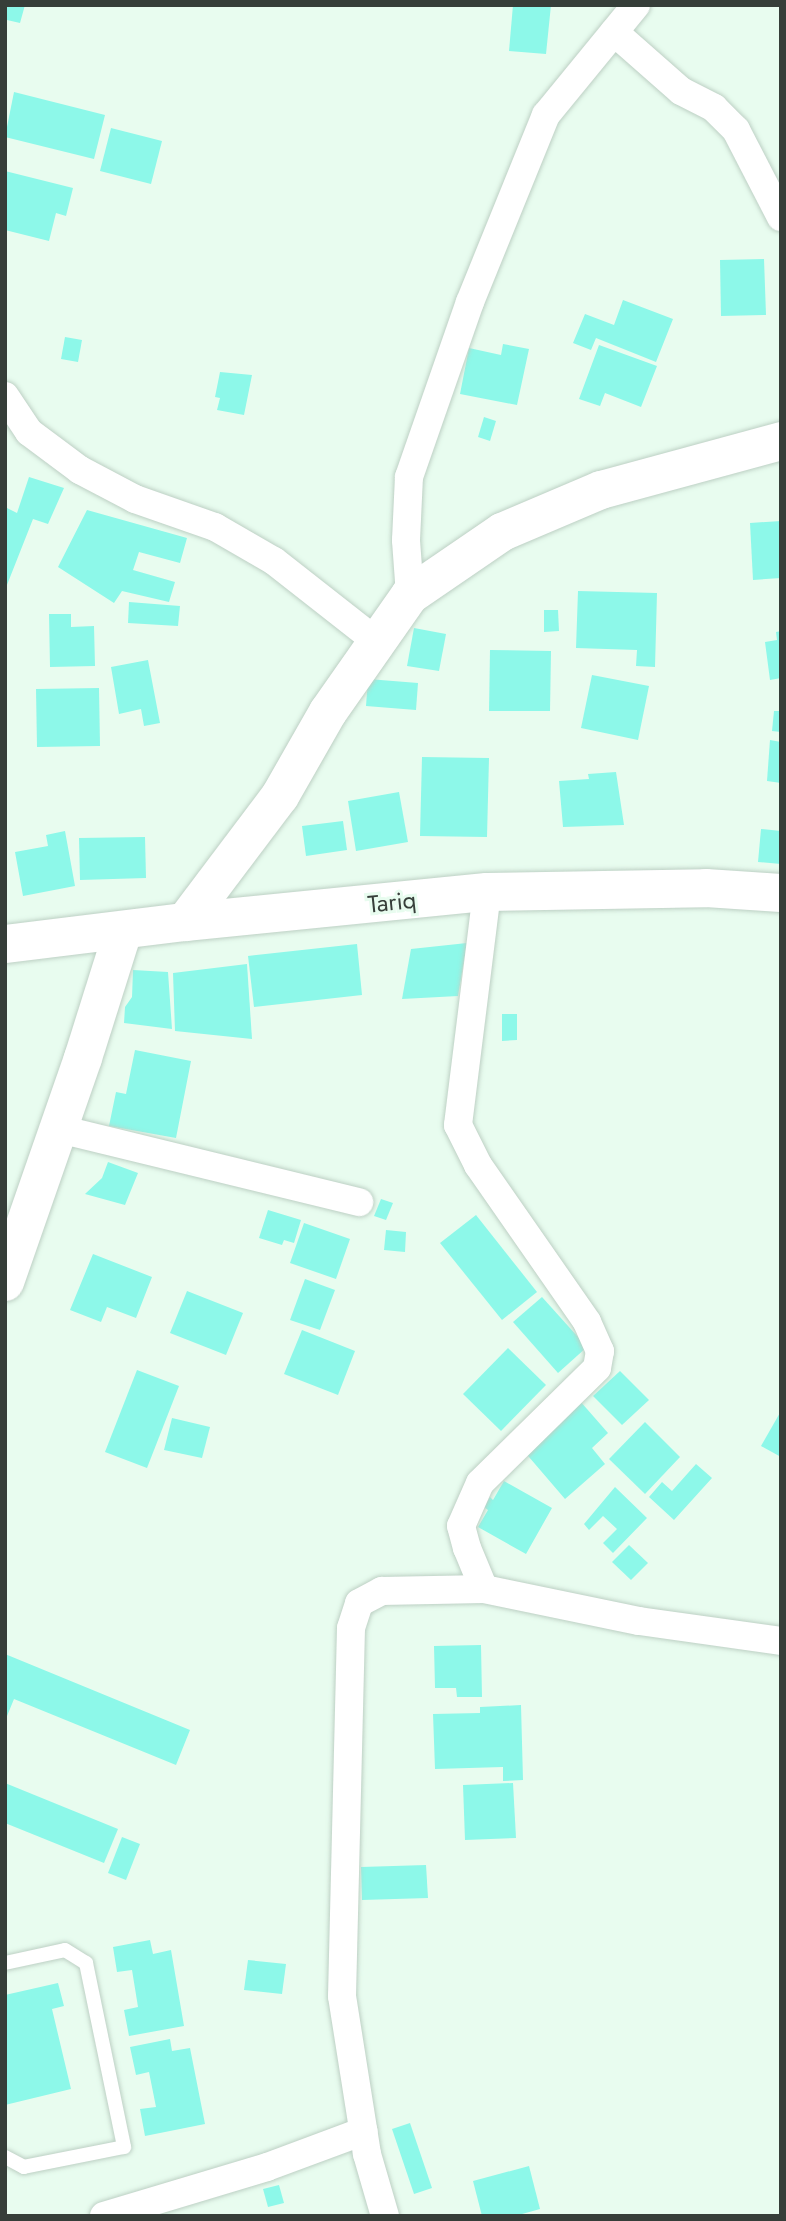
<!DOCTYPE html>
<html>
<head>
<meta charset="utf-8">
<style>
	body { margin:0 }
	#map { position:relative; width:786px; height:2221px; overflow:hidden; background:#e8fcef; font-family:Jost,sans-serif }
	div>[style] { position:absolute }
	.building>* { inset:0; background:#8df8e9 }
	.roads { filter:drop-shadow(0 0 2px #bdd0c4) drop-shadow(0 0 2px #bdd0c4) }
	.lane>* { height:14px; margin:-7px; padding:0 7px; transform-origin:7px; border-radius:7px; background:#fff }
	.street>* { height:28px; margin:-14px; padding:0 14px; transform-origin:14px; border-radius:14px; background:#fff }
	.secondary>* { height:38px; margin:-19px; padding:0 19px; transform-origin:19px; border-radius:19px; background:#fff }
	span { translate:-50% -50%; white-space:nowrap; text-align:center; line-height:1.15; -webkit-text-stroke:6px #e8fcef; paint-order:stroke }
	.street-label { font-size:24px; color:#363e39 }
	.frame { position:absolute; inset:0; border:7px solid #363e39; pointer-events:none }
</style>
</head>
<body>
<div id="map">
	<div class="building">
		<div style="clip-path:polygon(5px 5px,25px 5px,20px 23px,7px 20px,5px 25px)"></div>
		<div style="clip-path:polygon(513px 5px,551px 5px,546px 54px,509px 51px)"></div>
		<div style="clip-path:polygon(14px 92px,105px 115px,94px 159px,5px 137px)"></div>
		<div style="clip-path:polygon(111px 128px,162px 141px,151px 184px,100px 171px)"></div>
		<div style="clip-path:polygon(5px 171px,73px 188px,66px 216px,56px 213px,49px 241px,5px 230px)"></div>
		<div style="clip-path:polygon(764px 259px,766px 315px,721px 316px,720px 260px)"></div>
		<div style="clip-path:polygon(623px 300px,673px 319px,656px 362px,596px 338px,591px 350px,573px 343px,585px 314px,614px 325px)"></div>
		<div style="clip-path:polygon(65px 337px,82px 340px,78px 362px,61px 359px)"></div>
		<div style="clip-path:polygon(503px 344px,529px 349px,517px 405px,460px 394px,469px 348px,501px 355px)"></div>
		<div style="clip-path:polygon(599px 345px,657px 366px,641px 407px,605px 393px,600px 406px,579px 399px)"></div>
		<div style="clip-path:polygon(220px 372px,252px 375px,244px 415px,217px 410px,220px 398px,215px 397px)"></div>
		<div style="clip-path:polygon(484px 417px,496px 421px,490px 441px,478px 437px)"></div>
		<div style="clip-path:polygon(29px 477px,64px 488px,48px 524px,33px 519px,5px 590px,5px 507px,17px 513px)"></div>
		<div style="clip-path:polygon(87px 510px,187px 538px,180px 563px,139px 552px,133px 570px,175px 582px,169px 602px,122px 591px,114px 603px,58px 567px)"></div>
		<div style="clip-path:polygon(781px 521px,781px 578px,753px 580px,750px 523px)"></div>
		<div style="clip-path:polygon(578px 591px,657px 593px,655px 667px,636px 666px,637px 650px,576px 648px)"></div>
		<div style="clip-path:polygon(129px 602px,180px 606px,178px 626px,128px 623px)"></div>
		<div style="clip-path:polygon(544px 610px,558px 610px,559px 631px,544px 632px)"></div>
		<div style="clip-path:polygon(49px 614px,71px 614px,71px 627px,94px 626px,95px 666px,50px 667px)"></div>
		<div style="clip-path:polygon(414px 628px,446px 634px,439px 671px,407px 666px)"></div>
		<div style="clip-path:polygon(781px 631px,781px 678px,770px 680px,765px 642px,777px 640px,776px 632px)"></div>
		<div style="clip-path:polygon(490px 650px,551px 651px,550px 711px,489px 711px)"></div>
		<div style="clip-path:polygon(148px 660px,160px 723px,144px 726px,141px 709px,119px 714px,111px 667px)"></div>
		<div style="clip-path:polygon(592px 675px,649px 686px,638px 740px,581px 728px)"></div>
		<div style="clip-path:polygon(368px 679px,418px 683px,416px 710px,366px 706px)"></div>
		<div style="clip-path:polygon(99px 688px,100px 746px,37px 747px,36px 689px)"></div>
		<div style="clip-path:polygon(774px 711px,781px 711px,781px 732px,772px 731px)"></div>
		<div style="clip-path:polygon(770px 740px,781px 742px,781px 783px,767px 781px)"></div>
		<div style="clip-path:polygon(422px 757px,489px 758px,487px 837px,420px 836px)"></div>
		<div style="clip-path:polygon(616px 772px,624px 825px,563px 827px,559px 781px,589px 779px,588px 774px)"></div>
		<div style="clip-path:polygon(399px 792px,408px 842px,356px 851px,348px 801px)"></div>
		<div style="clip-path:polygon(343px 821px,347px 850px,306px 856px,302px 826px)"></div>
		<div style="clip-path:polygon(761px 829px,781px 831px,781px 864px,758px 862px)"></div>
		<div style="clip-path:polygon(65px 831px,75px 886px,23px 896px,15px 852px,48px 846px,46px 835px)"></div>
		<div style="clip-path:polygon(145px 837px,146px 878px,80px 880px,79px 838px)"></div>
		<div style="clip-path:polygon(467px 943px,458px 996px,402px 999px,411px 949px)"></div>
		<div style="clip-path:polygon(357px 944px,362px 995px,254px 1007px,248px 956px)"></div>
		<div style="clip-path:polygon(247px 964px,252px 1039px,175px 1031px,173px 973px)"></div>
		<div style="clip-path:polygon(133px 970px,168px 972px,172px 1029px,124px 1023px,125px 1007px,132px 997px)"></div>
		<div style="clip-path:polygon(502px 1014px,517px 1014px,517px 1040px,502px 1041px)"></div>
		<div style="clip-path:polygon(135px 1050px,191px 1061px,176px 1138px,109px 1126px,116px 1092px,126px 1094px)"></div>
		<div style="clip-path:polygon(108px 1162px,138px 1173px,125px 1205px,85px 1194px,102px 1178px)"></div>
		<div style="clip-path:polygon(381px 1199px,393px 1203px,386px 1220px,374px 1216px)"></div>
		<div style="clip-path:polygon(268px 1210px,301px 1220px,294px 1243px,284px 1240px,282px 1245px,259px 1238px)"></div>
		<div style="clip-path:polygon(476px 1215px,537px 1292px,502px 1320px,440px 1243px)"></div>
		<div style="clip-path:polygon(304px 1223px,350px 1239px,336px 1279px,290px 1263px)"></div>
		<div style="clip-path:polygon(386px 1230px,406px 1232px,405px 1252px,384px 1250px)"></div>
		<div style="clip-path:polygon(93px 1254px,152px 1277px,136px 1318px,107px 1307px,101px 1322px,70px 1310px)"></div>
		<div style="clip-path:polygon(305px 1279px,335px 1290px,320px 1330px,290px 1320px)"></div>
		<div style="clip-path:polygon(187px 1291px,243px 1313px,226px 1355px,170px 1333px)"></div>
		<div style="clip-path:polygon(542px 1297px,587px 1347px,558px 1373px,513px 1322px)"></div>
		<div style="clip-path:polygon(302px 1330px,355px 1351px,338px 1395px,284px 1374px)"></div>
		<div style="clip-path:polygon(508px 1348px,546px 1385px,501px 1431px,463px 1394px)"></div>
		<div style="clip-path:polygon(137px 1370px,179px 1386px,147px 1468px,105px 1452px)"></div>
		<div style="clip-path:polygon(620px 1371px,649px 1400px,622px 1425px,593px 1396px)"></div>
		<div style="clip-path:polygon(580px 1401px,608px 1433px,592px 1448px,605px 1464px,565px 1499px,523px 1450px)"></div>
		<div style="clip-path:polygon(781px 1411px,781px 1457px,761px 1446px)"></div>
		<div style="clip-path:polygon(172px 1418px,210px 1427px,202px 1458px,164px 1450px)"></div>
		<div style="clip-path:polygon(645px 1422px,680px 1457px,645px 1494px,609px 1459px)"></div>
		<div style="clip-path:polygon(696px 1464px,712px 1478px,674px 1520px,649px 1497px,662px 1482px,672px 1491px)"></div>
		<div style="clip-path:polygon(504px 1481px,552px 1508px,526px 1554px,478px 1527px,488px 1510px,484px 1507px,490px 1497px,493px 1500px)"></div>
		<div style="clip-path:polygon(615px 1487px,647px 1518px,613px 1553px,603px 1543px,617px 1529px,603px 1516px,589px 1530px,584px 1524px)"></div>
		<div style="clip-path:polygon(629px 1545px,648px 1563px,631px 1580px,612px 1562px)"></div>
		<div style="clip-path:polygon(481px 1645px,482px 1697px,457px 1697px,456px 1688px,435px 1688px,434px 1646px)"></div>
		<div style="clip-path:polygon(5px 1654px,190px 1730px,176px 1765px,14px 1699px,5px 1721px)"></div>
		<div style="clip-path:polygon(521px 1705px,523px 1780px,503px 1781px,503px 1767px,435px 1769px,433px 1714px,480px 1713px,480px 1707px)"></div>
		<div style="clip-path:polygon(5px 1783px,118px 1829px,104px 1863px,5px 1823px)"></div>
		<div style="clip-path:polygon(513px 1783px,516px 1838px,465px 1840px,463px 1785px)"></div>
		<div style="clip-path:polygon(122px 1837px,140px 1844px,126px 1880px,108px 1873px)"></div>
		<div style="clip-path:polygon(426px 1865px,428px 1898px,362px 1900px,361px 1867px)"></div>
		<div style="clip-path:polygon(150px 1940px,153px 1954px,171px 1950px,184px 2026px,129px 2036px,124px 2010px,138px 2007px,132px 1970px,117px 1972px,113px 1947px)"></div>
		<div style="clip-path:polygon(248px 1960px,286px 1964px,282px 1994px,244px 1990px)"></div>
		<div style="clip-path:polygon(58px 1983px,64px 2006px,52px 2009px,71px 2089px,5px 2105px,5px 1995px)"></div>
		<div style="clip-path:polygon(170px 2039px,172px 2051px,190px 2048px,205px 2124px,145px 2136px,140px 2109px,156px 2107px,149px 2072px,136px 2075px,130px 2047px)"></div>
		<div style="clip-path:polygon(410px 2123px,432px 2188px,414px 2194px,392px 2129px)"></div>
		<div style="clip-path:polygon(529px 2166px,540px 2209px,515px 2216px,482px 2216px,473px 2181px)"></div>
		<div style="clip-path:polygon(279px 2185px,284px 2203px,268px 2207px,263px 2189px)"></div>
	</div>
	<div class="roads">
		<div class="lane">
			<div style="left:5px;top:1963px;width:61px;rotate:-12.2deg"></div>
			<div style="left:65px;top:1950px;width:25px;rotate:32deg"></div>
			<div style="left:86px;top:1963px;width:188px;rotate:78.3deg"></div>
			<div style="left:124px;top:2147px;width:102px;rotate:168.7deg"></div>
			<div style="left:24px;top:2167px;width:21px;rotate:-152deg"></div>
		</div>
		<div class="street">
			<div style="left:614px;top:32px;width:89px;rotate:41.4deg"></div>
			<div style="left:681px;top:91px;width:37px;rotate:27deg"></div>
			<div style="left:714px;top:108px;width:31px;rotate:45deg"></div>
			<div style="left:736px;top:130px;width:98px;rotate:62.7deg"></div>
			<div style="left:5px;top:396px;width:43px;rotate:56.3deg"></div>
			<div style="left:29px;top:432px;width:64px;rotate:36.7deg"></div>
			<div style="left:80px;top:470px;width:62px;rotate:27.8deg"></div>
			<div style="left:135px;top:499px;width:85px;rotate:19.3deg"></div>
			<div style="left:215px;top:527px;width:68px;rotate:30deg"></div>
			<div style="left:274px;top:561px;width:130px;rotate:38.1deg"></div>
			<div style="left:410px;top:595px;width:55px;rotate:-94.2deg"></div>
			<div style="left:406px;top:540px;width:63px;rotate:-87.3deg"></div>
			<div style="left:409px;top:477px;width:185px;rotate:-70.8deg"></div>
			<div style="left:470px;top:302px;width:202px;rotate:-67.9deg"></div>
			<div style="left:546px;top:115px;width:142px;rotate:-50.7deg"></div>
			<div style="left:487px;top:892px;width:235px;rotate:97.1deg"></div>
			<div style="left:458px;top:1125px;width:45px;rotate:63.4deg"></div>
			<div style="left:478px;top:1165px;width:191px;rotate:55.2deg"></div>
			<div style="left:587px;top:1322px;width:32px;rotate:66deg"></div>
			<div style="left:600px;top:1351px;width:17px;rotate:100deg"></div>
			<div style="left:597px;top:1368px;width:164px;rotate:135.5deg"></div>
			<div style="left:480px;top:1483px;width:47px;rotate:113.8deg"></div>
			<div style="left:461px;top:1526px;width:23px;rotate:75deg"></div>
			<div style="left:467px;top:1548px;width:44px;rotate:67.5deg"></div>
			<div style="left:484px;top:1589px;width:158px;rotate:11.7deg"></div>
			<div style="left:639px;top:1621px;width:143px;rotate:8deg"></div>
			<div style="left:59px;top:1129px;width:309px;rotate:13.7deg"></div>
			<div style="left:104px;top:2216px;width:170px;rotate:-16.7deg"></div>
			<div style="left:267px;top:2167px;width:103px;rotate:-20.4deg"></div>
			<div style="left:385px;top:2216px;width:65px;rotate:-106.2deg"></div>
			<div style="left:367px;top:2154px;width:160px;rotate:-99deg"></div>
			<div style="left:342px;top:1996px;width:368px;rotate:-88.6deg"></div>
			<div style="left:351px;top:1628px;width:26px;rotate:-72deg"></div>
			<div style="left:359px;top:1603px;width:26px;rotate:-28deg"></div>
			<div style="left:382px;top:1591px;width:102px;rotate:-1.1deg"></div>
		</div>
		<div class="secondary">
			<div style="left:185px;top:922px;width:158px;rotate:-53deg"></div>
			<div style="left:280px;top:796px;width:97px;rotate:-60.3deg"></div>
			<div style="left:328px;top:712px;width:143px;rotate:-55deg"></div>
			<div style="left:410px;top:595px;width:112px;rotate:-34.4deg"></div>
			<div style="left:502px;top:532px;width:108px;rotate:-23deg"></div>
			<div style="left:601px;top:490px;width:187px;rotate:-15.2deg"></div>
			<div style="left:5px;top:944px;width:181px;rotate:-7deg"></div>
			<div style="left:185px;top:922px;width:303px;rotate:-5.7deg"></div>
			<div style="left:487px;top:892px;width:219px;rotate:-1deg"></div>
			<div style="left:706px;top:888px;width:75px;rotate:3.8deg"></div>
			<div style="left:5px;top:1282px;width:237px;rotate:-70.8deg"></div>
			<div style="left:83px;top:1058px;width:133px;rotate:-72.5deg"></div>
		</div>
	</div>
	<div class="street-label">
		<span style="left:392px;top:902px;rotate:-6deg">Tariq</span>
	</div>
	<div class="frame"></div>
</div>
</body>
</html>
